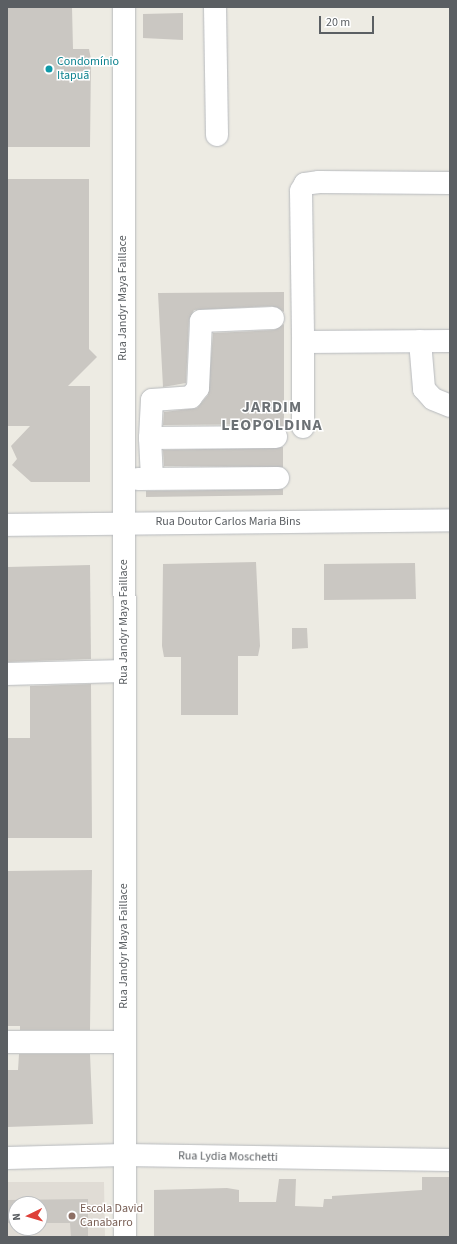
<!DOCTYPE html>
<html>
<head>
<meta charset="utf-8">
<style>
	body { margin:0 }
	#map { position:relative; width:457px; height:1244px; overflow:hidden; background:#edebe3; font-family:"Source Sans 3",sans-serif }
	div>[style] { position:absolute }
	.education>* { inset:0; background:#e0dcd5 }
	.building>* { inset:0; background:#cac7c2 }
	.roads { filter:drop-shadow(0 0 1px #b6b9bd) drop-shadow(0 0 1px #b6b9bd) }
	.minor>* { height:22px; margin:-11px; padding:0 11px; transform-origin:11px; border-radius:11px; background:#fff }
	.dots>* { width:11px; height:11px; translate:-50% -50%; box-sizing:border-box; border:2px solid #fff; border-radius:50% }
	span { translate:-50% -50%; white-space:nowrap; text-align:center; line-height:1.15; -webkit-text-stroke:3px #fff; paint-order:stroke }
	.culture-label { font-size:12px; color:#0d838f }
	.left { translate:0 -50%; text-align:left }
	.street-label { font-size:12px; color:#5b5f63 }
	.education-label { font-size:12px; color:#785e54 }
	.district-label { font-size:16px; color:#6c7175; font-weight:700; letter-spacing:1px }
	.frame { position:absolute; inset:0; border:8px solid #5b5f63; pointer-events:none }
	.north { position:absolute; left:8px; top:1196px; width:40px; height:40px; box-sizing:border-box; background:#fff; border:1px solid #bdbfc1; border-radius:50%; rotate:265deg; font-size:11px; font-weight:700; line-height:16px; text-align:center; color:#5b5f63 }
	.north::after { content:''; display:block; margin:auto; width:14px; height:18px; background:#de4039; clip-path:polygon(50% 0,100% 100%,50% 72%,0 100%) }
	.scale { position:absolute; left:319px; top:16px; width:55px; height:18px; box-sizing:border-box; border:2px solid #5b5f63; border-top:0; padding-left:5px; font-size:12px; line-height:14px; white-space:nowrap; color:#5b5f63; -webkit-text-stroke:3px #fff; paint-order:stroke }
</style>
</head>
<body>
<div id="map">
	<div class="education">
		<div style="clip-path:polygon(evenodd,7px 1182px,104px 1182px,105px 1237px,7px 1237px,7px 1182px,16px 1204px,40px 1204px,40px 1228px,16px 1228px,16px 1204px)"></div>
	</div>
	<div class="building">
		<div style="clip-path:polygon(7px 7px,72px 7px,73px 49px,89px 49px,91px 59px,90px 147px,7px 147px)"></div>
		<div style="clip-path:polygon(183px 13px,183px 40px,143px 38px,143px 14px)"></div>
		<div style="clip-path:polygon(7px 179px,89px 179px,89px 349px,97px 357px,68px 386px,90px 386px,90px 482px,31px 482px,12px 465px,17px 459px,11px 446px,30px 426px,7px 426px)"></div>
		<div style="clip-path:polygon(284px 292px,284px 312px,272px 306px,194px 310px,189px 320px,186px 383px,163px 387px,158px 293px)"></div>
		<div style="clip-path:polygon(284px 324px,284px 427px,276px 424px,163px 425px,164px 412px,197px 408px,208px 395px,213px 333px,274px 330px)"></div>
		<div style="clip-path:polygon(283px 447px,283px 467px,164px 466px,163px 450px)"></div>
		<div style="clip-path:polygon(283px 489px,283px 495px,146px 497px,146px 491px)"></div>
		<div style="clip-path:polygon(256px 562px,260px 646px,258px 656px,238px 656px,238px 715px,181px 715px,181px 657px,164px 657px,162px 646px,163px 564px)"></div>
		<div style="clip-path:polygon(415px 563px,416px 599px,324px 600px,324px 564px)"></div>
		<div style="clip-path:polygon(90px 565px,91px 659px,7px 662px,7px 567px)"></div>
		<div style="clip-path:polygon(292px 628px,307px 628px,308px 648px,292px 649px)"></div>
		<div style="clip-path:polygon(91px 684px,92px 838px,7px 838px,7px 738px,30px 738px,30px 686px)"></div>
		<div style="clip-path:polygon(92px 870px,90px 1030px,20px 1030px,20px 1026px,7px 1026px,7px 871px)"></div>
		<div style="clip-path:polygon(19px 1054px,90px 1054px,93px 1124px,7px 1127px,7px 1070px,18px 1070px)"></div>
		<div style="clip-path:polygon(422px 1177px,450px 1177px,450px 1237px,154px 1237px,154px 1190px,227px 1188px,239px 1190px,239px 1202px,276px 1202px,279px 1179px,296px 1179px,295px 1206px,323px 1207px,324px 1199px,332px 1199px,332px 1196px,422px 1190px)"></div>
		<div style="clip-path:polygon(88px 1199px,88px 1237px,71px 1237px,70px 1223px,40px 1223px,40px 1204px,16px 1204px,16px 1223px,7px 1223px,7px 1200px)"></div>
	</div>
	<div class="roads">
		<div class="minor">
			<div style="left:124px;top:7px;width:1230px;rotate:89.95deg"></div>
			<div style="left:215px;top:7px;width:128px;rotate:89.1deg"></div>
			<div style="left:450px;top:183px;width:131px;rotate:-179.6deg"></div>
			<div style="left:319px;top:182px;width:14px;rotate:172deg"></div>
			<div style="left:305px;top:184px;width:8px;rotate:120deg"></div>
			<div style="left:301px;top:191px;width:151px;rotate:89.2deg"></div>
			<div style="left:303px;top:342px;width:147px;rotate:-0.4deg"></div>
			<div style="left:420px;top:341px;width:48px;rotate:85.2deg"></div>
			<div style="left:424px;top:389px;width:13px;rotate:48deg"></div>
			<div style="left:433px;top:399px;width:18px;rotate:22deg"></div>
			<div style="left:303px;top:342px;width:85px;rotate:90deg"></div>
			<div style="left:150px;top:438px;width:38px;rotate:-87deg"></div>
			<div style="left:152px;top:400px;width:39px;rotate:-4deg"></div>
			<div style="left:191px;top:397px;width:11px;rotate:-52deg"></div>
			<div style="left:198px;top:388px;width:67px;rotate:-87.4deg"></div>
			<div style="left:201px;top:321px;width:72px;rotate:-2.4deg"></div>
			<div style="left:152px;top:478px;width:40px;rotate:-92.9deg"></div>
			<div style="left:150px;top:438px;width:126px;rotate:-0.5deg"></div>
			<div style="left:138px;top:479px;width:140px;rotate:-0.4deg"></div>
			<div style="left:7px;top:525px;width:443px;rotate:-0.6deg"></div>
			<div style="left:7px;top:674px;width:117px;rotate:-1.5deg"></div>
			<div style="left:7px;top:1042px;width:116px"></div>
			<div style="left:7px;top:1158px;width:117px;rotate:-1.5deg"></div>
			<div style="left:124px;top:1155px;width:326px;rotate:0.9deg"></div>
		</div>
	</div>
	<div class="dots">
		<div style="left:49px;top:69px;background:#0f9aa8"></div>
		<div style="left:72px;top:1216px;background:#8d6e63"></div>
	</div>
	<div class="culture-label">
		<span class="left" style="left:57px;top:69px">Condomínio<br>Itapuã</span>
	</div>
	<div class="street-label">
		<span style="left:123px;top:298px;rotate:-90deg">Rua Jandyr Maya Faillace</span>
		<span style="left:228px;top:522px">Rua Doutor Carlos Maria Bins</span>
		<span style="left:124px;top:622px;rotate:-90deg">Rua Jandyr Maya Faillace</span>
		<span style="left:124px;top:946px;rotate:-90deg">Rua Jandyr Maya Faillace</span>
		<span style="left:228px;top:1157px;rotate:1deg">Rua Lydia Moschetti</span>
	</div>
	<div class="education-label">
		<span class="left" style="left:80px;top:1216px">Escola David<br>Canabarro</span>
	</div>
	<div class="district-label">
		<span style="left:272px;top:416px">JARDIM<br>LEOPOLDINA</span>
	</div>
	<div class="frame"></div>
	<div class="north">N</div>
	<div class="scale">20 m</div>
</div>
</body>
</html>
